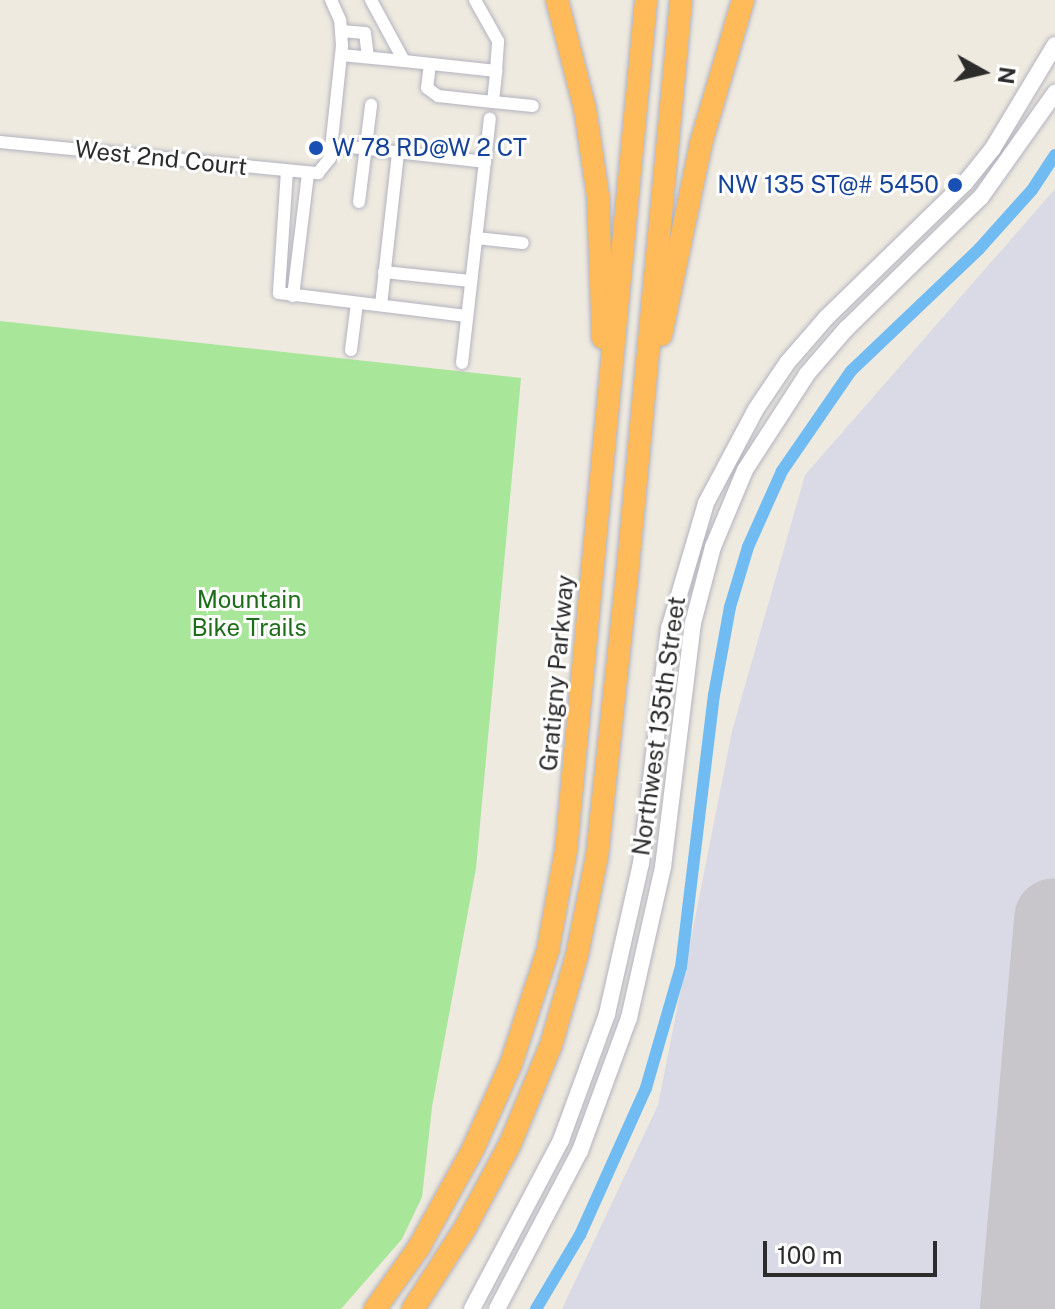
<!DOCTYPE html>
<html>
<head>
<meta charset="utf-8">
<style>
	body { margin:0 }
	#map { position:relative; width:1055px; height:1309px; overflow:hidden; background:#eeeadf; font-family:"Public Sans",sans-serif }
	div>[style] { position:absolute }
	.airport>* { inset:0; background:#dadae7 }
	.green>* { inset:0; background:#a8e69a }
	.canal>* { height:12px; margin:-6px; padding:0 6px; transform-origin:6px; border-radius:6px; background:#70bbf2 }
	.taxiway>* { height:32px; margin:-16px; padding:0 16px; transform-origin:16px; border-radius:16px; background:#c8c6cb }
	.runway>* { height:78px; margin:-39px; padding:0 39px; transform-origin:39px; border-radius:39px; background:#c8c6cb }
	.roads { filter:drop-shadow(0 0 2px #b2b2c0) drop-shadow(0 0 2px #b2b2c0) }
	.street>* { height:12px; margin:-6px; padding:0 6px; transform-origin:6px; border-radius:6px; background:#fff }
	.secondary>* { height:16px; margin:-8px; padding:0 8px; transform-origin:8px; border-radius:8px; background:#fff }
	.highway>* { height:22px; margin:-11px; padding:0 11px; transform-origin:11px; border-radius:11px; background:#ffba59 }
	.dots>* { width:22px; height:22px; translate:-50% -50%; box-sizing:border-box; border:4px solid #fff; border-radius:50% }
	span { translate:-50% -50%; white-space:nowrap; text-align:center; line-height:1.15; -webkit-text-stroke:6px #fff; paint-order:stroke }
	.transit-label { font-size:24px; color:#164399 }
	.left { translate:0 -50%; text-align:left }
	.right { translate:-100% -50%; text-align:right }
	.street-label { font-size:24px; color:#2c2c2c }
	.park-label { font-size:24px; color:#1e6d19 }
	.north { position:absolute; left:943px; top:32px; width:80px; height:80px; -webkit-text-stroke:6px #fff; paint-order:stroke; rotate:98deg; font-size:22px; font-weight:700; line-height:32px; text-align:center; color:#2c2c2c }
	.north::after { content:''; display:block; margin:auto; width:28px; height:36px; background:#2c2c2c; clip-path:polygon(50% 0,100% 100%,50% 72%,0 100%) }
	.scale { position:absolute; left:763px; top:1241px; width:174px; height:36px; box-sizing:border-box; border:4px solid #2c2c2c; border-top:0; padding-left:10px; font-size:24px; line-height:28px; white-space:nowrap; color:#2c2c2c; -webkit-text-stroke:6px #fff; paint-order:stroke }
</style>
</head>
<body>
<div id="map">
	<div class="airport">
		<div style="clip-path:polygon(1055px 189px,1055px 1309px,562px 1309px,658px 1105px,732px 731px,805px 475px)"></div>
	</div>
	<div class="green">
		<div style="clip-path:polygon(0 321px,521px 378px,476px 868px,432px 1107px,422px 1197px,402px 1239px,341px 1309px,0 1309px)"></div>
		<div style="clip-path:polygon(1055px 1194px,1055px 1309px,1045px 1309px)"></div>
	</div>
	<div class="canal">
		<div style="left:536px;top:1309px;width:86px;rotate:-59.3deg"></div>
		<div style="left:580px;top:1235px;width:161px;rotate:-65.8deg"></div>
		<div style="left:646px;top:1088px;width:126px;rotate:-73.9deg"></div>
		<div style="left:681px;top:967px;width:274px;rotate:-83.1deg"></div>
		<div style="left:714px;top:695px;width:89px;rotate:-79.7deg"></div>
		<div style="left:730px;top:607px;width:63px;rotate:-73.3deg"></div>
		<div style="left:748px;top:547px;width:83px;rotate:-65.9deg"></div>
		<div style="left:782px;top:471px;width:121px;rotate:-55.4deg"></div>
		<div style="left:851px;top:371px;width:177px;rotate:-43.6deg"></div>
		<div style="left:979px;top:249px;width:79px;rotate:-48.1deg"></div>
		<div style="left:1032px;top:190px;width:42px;rotate:-56.7deg"></div>
	</div>
	<div class="taxiway">
		<div style="left:1049px;top:962px;width:7px;rotate:-27deg"></div>
	</div>
	<div class="runway">
		<div style="left:1019px;top:1309px;width:393px;rotate:-85deg"></div>
	</div>
	<div class="roads">
		<div class="street">
			<div style="left:371px;top:0;width:69px;rotate:61.6deg"></div>
			<div style="left:404px;top:61px;width:93px;rotate:6.2deg"></div>
			<div style="left:496px;top:71px;width:30px;rotate:-86deg"></div>
			<div style="left:498px;top:41px;width:47px;rotate:-119.3deg"></div>
			<div style="left:341px;top:31px;width:24px;rotate:5deg"></div>
			<div style="left:365px;top:33px;width:24px;rotate:83deg"></div>
			<div style="left:341px;top:55px;width:63px;rotate:5.4deg"></div>
			<div style="left:430px;top:64px;width:24px;rotate:97deg"></div>
			<div style="left:427px;top:88px;width:14px;rotate:36deg"></div>
			<div style="left:438px;top:96px;width:55px;rotate:6.2deg"></div>
			<div style="left:493px;top:102px;width:31px;rotate:-84deg"></div>
			<div style="left:493px;top:102px;width:40px;rotate:5.7deg"></div>
			<div style="left:0;top:142px;width:320px;rotate:5.6deg"></div>
			<div style="left:318px;top:173px;width:19px;rotate:-51deg"></div>
			<div style="left:330px;top:158px;width:113px;rotate:-83.9deg"></div>
			<div style="left:342px;top:46px;width:26px;rotate:-94deg"></div>
			<div style="left:340px;top:20px;width:22px;rotate:-114deg"></div>
			<div style="left:332px;top:145px;width:154px;rotate:6.3deg"></div>
			<div style="left:287px;top:171px;width:122px;rotate:93.8deg"></div>
			<div style="left:279px;top:293px;width:189px;rotate:7deg"></div>
			<div style="left:359px;top:202px;width:98px;rotate:-82.9deg"></div>
			<div style="left:476px;top:238px;width:47px;rotate:6.1deg"></div>
			<div style="left:384px;top:272px;width:87px;rotate:5.9deg"></div>
			<div style="left:293px;top:296px;width:123px;rotate:-83deg"></div>
			<div style="left:381px;top:305px;width:153px;rotate:-83.6deg"></div>
			<div style="left:351px;top:350px;width:47px;rotate:-82.7deg"></div>
			<div style="left:462px;top:363px;width:246px;rotate:-83.5deg"></div>
		</div>
		<div class="secondary">
			<div style="left:472px;top:1309px;width:191px;rotate:-62.2deg"></div>
			<div style="left:561px;top:1140px;width:134px;rotate:-69.9deg"></div>
			<div style="left:607px;top:1014px;width:155px;rotate:-77.3deg"></div>
			<div style="left:641px;top:863px;width:236px;rotate:-83.2deg"></div>
			<div style="left:669px;top:629px;width:131px;rotate:-73.6deg"></div>
			<div style="left:706px;top:503px;width:106px;rotate:-62deg"></div>
			<div style="left:756px;top:409px;width:55px;rotate:-56deg"></div>
			<div style="left:787px;top:363px;width:60px;rotate:-49.1deg"></div>
			<div style="left:826px;top:318px;width:194px;rotate:-44.2deg"></div>
			<div style="left:965px;top:183px;width:45px;rotate:-51.3deg"></div>
			<div style="left:993px;top:148px;width:120px;rotate:-59deg"></div>
			<div style="left:497px;top:1309px;width:178px;rotate:-62.3deg"></div>
			<div style="left:580px;top:1151px;width:142px;rotate:-69.8deg"></div>
			<div style="left:629px;top:1018px;width:155px;rotate:-77.3deg"></div>
			<div style="left:663px;top:867px;width:246px;rotate:-83deg"></div>
			<div style="left:693px;top:623px;width:79px;rotate:-75.3deg"></div>
			<div style="left:713px;top:547px;width:83px;rotate:-67.4deg"></div>
			<div style="left:745px;top:470px;width:114px;rotate:-57.1deg"></div>
			<div style="left:807px;top:374px;width:60px;rotate:-49.1deg"></div>
			<div style="left:846px;top:329px;width:189px;rotate:-44.4deg"></div>
			<div style="left:981px;top:197px;width:128px;rotate:-54.6deg"></div>
		</div>
		<div class="highway">
			<div style="left:557px;top:0;width:113px;rotate:75.6deg"></div>
			<div style="left:585px;top:109px;width:88px;rotate:81.5deg"></div>
			<div style="left:598px;top:196px;width:142px;rotate:88deg"></div>
			<div style="left:661px;top:335px;width:196px;rotate:-78.2deg"></div>
			<div style="left:701px;top:143px;width:149px;rotate:-73.6deg"></div>
			<div style="left:375px;top:1309px;width:76px;rotate:-54.6deg"></div>
			<div style="left:419px;top:1247px;width:112px;rotate:-61.1deg"></div>
			<div style="left:473px;top:1149px;width:93px;rotate:-65.9deg"></div>
			<div style="left:511px;top:1064px;width:120px;rotate:-72deg"></div>
			<div style="left:548px;top:950px;width:102px;rotate:-79.8deg"></div>
			<div style="left:566px;top:850px;width:854px;rotate:-84.62deg"></div>
			<div style="left:413px;top:1309px;width:96px;rotate:-57.3deg"></div>
			<div style="left:465px;top:1228px;width:95px;rotate:-61.8deg"></div>
			<div style="left:510px;top:1144px;width:107px;rotate:-67.5deg"></div>
			<div style="left:551px;top:1045px;width:94px;rotate:-73.9deg"></div>
			<div style="left:577px;top:955px;width:101px;rotate:-78.6deg"></div>
			<div style="left:597px;top:856px;width:282px;rotate:-83.9deg"></div>
			<div style="left:627px;top:576px;width:579px;rotate:-84.64deg"></div>
		</div>
	</div>
	<div class="dots">
		<div style="left:316px;top:148px;background:#1a4fb4"></div>
		<div style="left:955px;top:185px;background:#1a4fb4"></div>
	</div>
	<div class="transit-label">
		<span class="left" style="left:332px;top:148px">W 78 RD@W 2 CT</span>
		<span class="right" style="left:939px;top:185px">NW 135 ST@# 5450</span>
	</div>
	<div class="street-label">
		<span style="left:161px;top:158px;rotate:6deg">West 2nd Court</span>
		<span style="left:557px;top:673px;rotate:-85deg">Gratigny Parkway</span>
		<span style="left:659px;top:726px;rotate:-82deg">Northwest 135th Street</span>
	</div>
	<div class="park-label">
		<span style="left:249px;top:614px">Mountain<br>Bike Trails</span>
	</div>
	<div class="north">N</div>
	<div class="scale">100 m</div>
</div>
</body>
</html>
